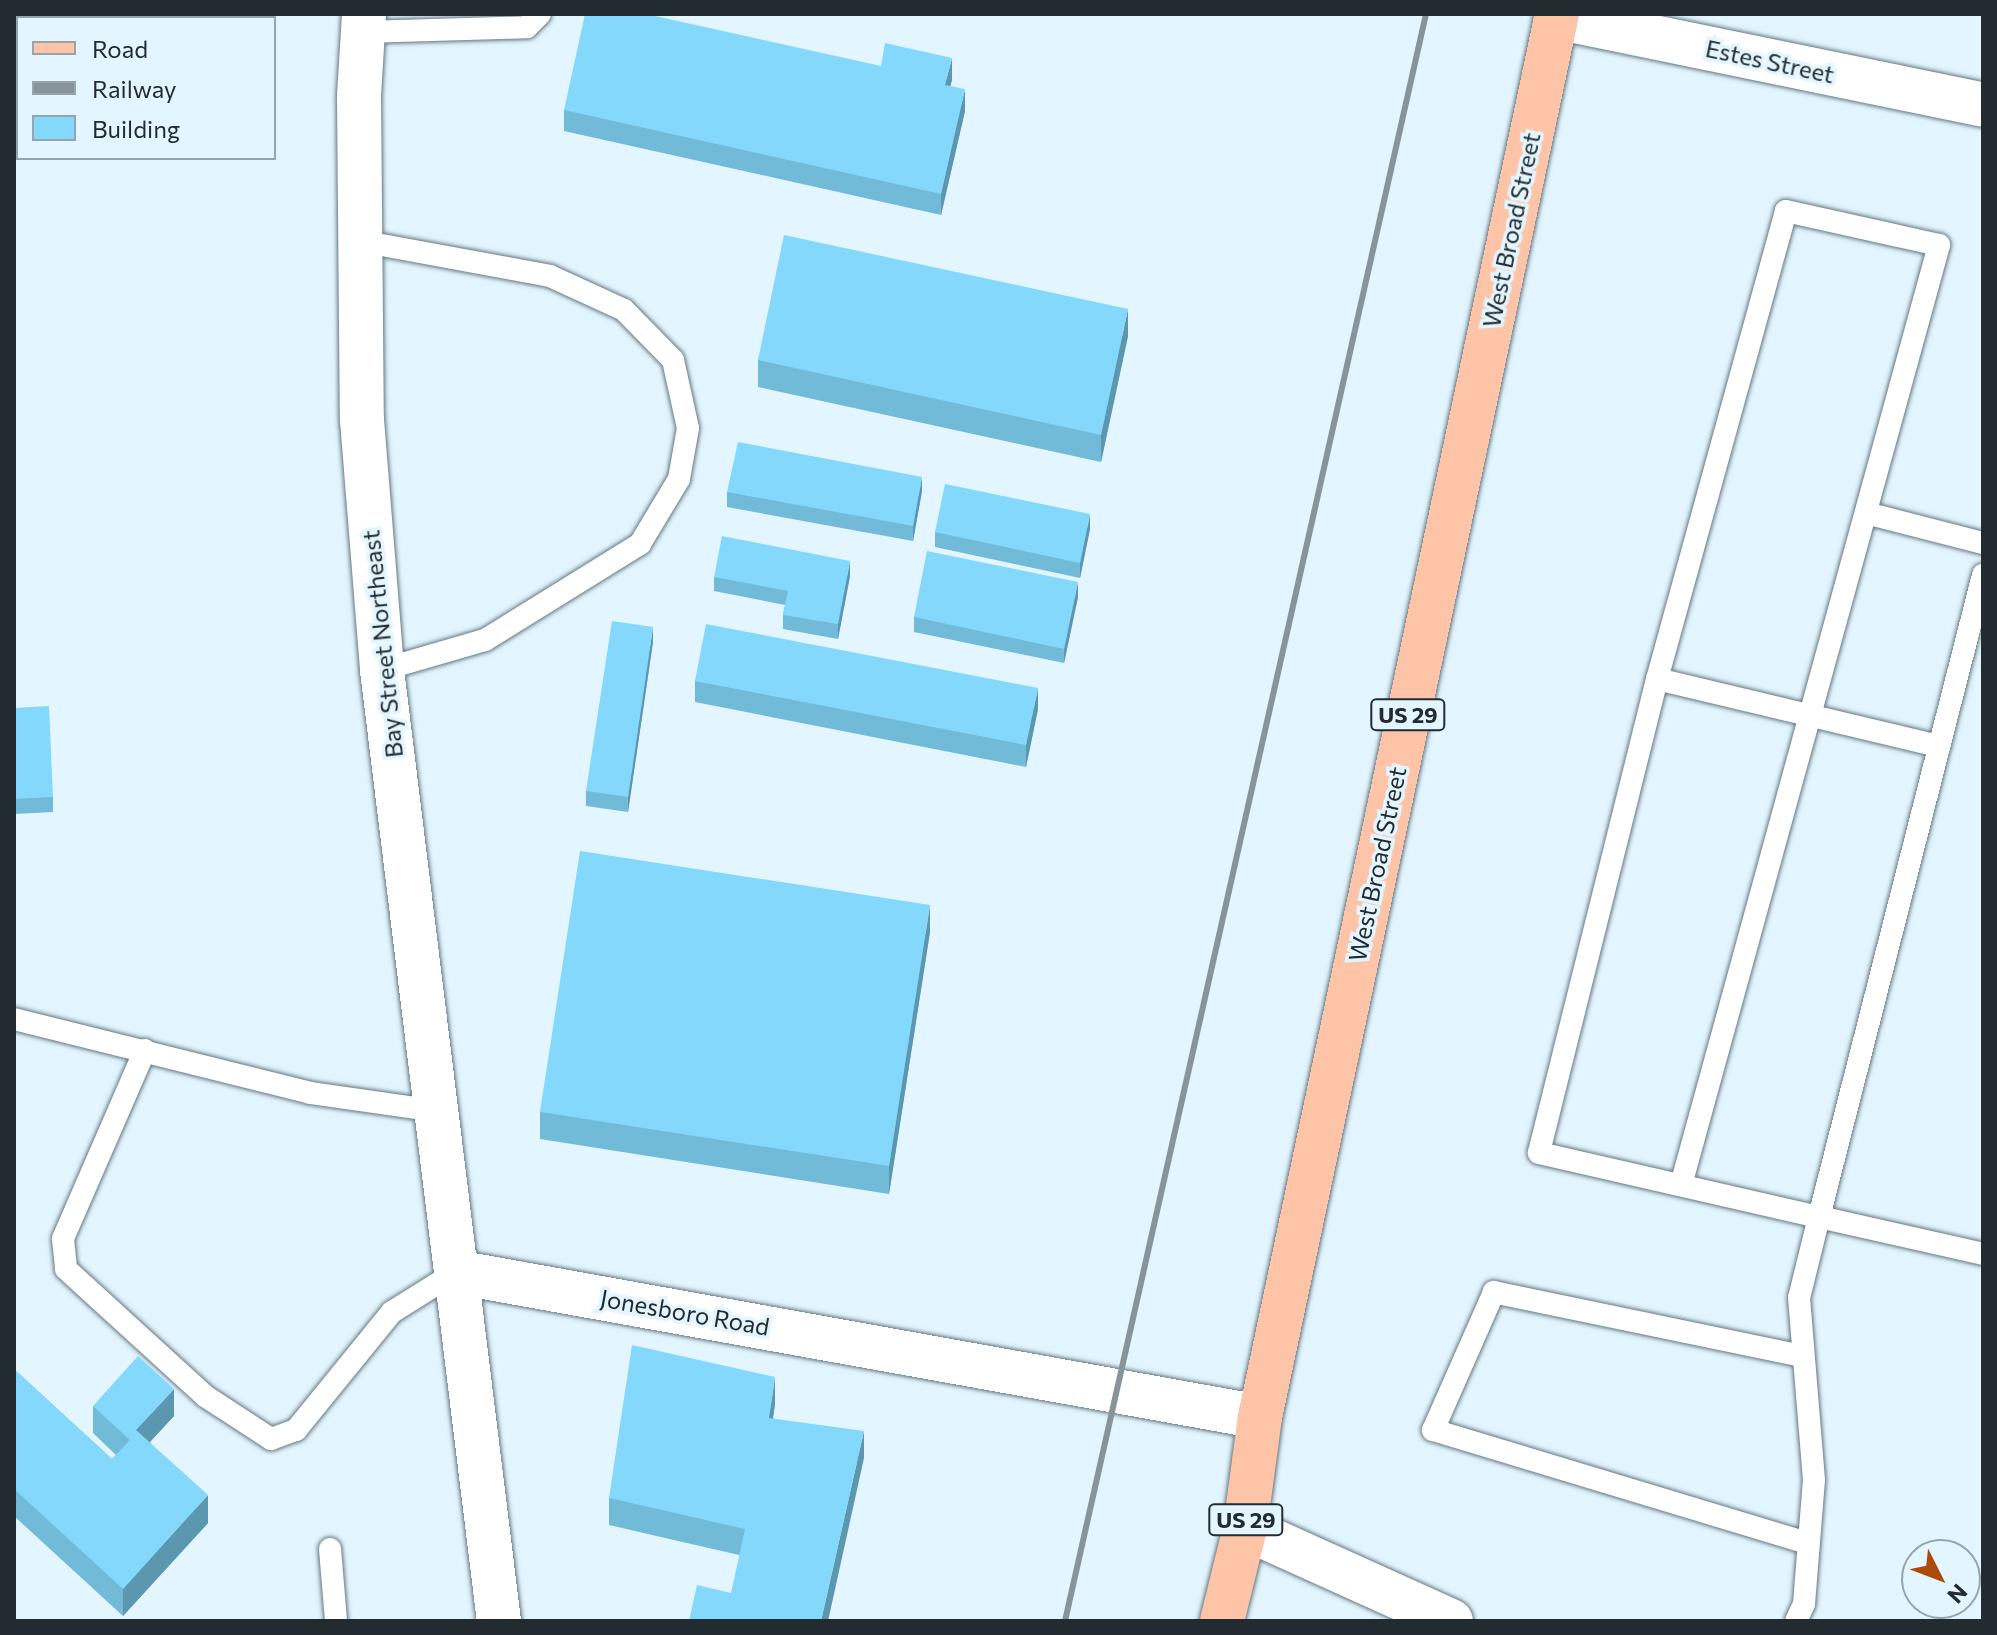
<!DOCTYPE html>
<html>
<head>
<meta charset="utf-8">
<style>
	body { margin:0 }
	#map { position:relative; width:1997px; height:1635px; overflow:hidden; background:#e3f5fe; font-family:Commissioner,sans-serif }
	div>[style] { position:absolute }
	.roads { filter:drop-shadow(0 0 2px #647882) drop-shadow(0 0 2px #647882) }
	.service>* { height:22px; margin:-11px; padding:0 11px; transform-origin:11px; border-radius:11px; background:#fff }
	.minor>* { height:44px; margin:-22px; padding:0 22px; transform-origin:22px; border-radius:22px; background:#fff }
	.primary>* { height:44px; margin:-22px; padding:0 22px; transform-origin:22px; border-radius:22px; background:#fdc4a8 }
	.rail>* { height:6px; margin:-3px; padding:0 3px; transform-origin:3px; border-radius:3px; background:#87959b }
	.wall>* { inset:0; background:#71bad8 }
	.shaded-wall>* { inset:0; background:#5c97b0 }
	.building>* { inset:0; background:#83d8fb }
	span { translate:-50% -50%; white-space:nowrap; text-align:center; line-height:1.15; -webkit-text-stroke:7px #e3f5fe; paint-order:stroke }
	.shield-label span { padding:2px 6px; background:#e3f5fe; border:2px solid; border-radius:6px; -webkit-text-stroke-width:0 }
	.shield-label { font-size:22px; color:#222b2f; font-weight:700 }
	.street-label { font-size:24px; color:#222b2f }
	.frame { position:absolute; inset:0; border:16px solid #222b2f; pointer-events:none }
	.legend { position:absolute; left:16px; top:16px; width:260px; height:144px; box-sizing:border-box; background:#e3f5fe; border:2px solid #96a4ab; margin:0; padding:10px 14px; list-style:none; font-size:24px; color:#222b2f }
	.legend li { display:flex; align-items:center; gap:16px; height:40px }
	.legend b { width:40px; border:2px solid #96a4ab }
	.north { position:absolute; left:1901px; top:1539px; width:80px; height:80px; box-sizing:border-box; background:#e3f5fe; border:2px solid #96a4ab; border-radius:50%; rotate:132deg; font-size:22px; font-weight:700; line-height:32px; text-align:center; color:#222b2f }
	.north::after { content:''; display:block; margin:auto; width:28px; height:36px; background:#ac4a09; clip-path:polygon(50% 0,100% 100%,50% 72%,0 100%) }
</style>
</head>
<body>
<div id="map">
	<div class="roads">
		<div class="service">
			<div style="left:363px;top:32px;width:164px;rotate:-1.7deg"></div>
			<div style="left:527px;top:27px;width:18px;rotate:-45deg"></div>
			<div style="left:360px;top:241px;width:193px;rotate:10.4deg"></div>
			<div style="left:550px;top:276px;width:81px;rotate:24.7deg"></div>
			<div style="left:624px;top:310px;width:70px;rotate:45.6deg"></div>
			<div style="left:673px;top:360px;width:70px;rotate:77.6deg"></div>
			<div style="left:688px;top:428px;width:52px;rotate:100deg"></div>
			<div style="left:679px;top:479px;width:76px;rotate:121deg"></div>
			<div style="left:640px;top:544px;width:182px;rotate:148.2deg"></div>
			<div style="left:485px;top:640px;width:107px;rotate:163.8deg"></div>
			<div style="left:1866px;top:513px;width:121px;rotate:14.4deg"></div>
			<div style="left:1657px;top:679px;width:290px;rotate:13.4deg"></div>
			<div style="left:14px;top:1019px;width:305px;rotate:14deg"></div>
			<div style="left:310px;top:1093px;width:127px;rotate:8.1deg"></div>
			<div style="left:145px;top:1050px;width:206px;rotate:113.5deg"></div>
			<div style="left:63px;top:1239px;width:30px;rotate:84deg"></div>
			<div style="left:66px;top:1269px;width:188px;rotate:42.4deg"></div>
			<div style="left:205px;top:1396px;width:79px;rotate:33.1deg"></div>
			<div style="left:271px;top:1439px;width:27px;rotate:-20deg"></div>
			<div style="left:296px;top:1430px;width:152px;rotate:-50.9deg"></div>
			<div style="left:392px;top:1312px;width:75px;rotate:-32deg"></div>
			<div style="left:1681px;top:1185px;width:975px;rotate:-74.65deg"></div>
			<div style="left:1939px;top:245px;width:157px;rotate:-167.5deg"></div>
			<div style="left:1786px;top:211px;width:485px;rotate:105.4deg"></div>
			<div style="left:1657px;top:679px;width:488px;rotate:104deg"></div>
			<div style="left:1539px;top:1153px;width:287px;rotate:12.9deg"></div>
			<div style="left:1819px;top:1217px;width:663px;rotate:-75.67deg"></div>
			<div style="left:1802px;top:1356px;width:315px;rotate:-168.3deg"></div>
			<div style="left:1494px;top:1292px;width:151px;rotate:113.8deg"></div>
			<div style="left:1433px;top:1430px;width:392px;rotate:16.8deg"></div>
			<div style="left:330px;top:1549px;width:72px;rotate:85.2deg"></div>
			<div style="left:1796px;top:1621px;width:19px;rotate:-65deg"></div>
			<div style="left:1804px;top:1604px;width:124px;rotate:-85.4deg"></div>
			<div style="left:1814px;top:1480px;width:183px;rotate:-94.7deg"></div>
			<div style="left:1799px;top:1298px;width:83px;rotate:-76.1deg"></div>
			<div style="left:1819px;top:1217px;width:168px;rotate:12.7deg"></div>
		</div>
		<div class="minor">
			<div style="left:364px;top:14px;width:81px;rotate:93.5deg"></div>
			<div style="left:359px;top:95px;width:325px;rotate:89.5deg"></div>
			<div style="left:362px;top:420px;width:251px;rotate:85.4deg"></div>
			<div style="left:382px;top:670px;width:958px;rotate:82.99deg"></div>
			<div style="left:1556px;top:17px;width:436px;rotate:11.6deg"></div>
			<div style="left:456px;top:1272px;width:817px;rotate:10.22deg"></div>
			<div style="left:1245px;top:1528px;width:226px;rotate:24.3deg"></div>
		</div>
		<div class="primary">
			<div style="left:1222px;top:1621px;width:96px;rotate:-76.1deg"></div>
			<div style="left:1245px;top:1528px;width:112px;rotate:-82.3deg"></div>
			<div style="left:1260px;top:1417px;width:1434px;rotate:-78.05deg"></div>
		</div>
	</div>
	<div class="rail">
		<div style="left:1065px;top:1621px;width:1647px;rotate:-77.34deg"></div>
	</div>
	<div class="wall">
		<div style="clip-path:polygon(881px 66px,952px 80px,950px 86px,965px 111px,941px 215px,564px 131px,564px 110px)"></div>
		<div style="clip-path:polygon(1128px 336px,1101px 462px,758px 387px,758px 360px)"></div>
		<div style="clip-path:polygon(922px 491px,913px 541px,727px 507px,727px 492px)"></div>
		<div style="clip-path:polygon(1090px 529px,1080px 578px,935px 547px,935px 532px)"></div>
		<div style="clip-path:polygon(850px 576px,838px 639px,783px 629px,783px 615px,785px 605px,714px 591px,714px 577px)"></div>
		<div style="clip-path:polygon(1078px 597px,1064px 663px,914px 632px,914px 617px)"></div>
		<div style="clip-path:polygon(653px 642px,628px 812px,586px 806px,586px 791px)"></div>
		<div style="clip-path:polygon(695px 681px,1038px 709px,1026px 767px,695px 702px)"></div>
		<div style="clip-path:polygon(14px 708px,53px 797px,53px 812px,14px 814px)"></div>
		<div style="clip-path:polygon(930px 932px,889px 1194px,540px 1139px,540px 1112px)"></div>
		<div style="clip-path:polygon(14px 1369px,112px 1459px,116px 1455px,93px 1433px,93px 1406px,174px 1416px,150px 1442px,208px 1523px,123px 1616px,14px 1516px)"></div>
		<div style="clip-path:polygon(775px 1404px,773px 1418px,864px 1458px,739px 1555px,609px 1525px,609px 1498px)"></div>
	</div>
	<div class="shaded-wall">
		<div style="clip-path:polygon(952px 58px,952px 80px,945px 106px,945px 85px)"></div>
		<div style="clip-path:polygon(965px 89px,965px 111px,941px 215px,941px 194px)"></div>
		<div style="clip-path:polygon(1128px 309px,1128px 336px,1101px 462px,1101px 435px)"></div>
		<div style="clip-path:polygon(922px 477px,922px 491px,913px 541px,913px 526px)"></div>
		<div style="clip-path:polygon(1090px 514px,1090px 529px,1080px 578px,1080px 563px)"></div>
		<div style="clip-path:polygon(850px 561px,850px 576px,838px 639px,838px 624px)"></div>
		<div style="clip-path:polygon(1078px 582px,1078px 597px,1064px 663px,1064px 649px)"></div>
		<div style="clip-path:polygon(653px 627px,653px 642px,628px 812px,628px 797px)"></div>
		<div style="clip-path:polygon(1038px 688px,1038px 709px,1026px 767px,1026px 745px)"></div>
		<div style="clip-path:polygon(930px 905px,930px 932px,889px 1194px,889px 1166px)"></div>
		<div style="clip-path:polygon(775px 1377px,775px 1404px,769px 1445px,769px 1418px)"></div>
		<div style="clip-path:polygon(174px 1389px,174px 1416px,136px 1457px,136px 1430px)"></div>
		<div style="clip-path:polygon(864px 1431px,864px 1458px,828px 1621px,821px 1621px)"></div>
		<div style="clip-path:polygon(208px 1495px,208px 1523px,123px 1616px,123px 1589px)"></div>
	</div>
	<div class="building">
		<div style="clip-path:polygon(585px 14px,646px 14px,881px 66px,885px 43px,952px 58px,945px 85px,965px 89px,941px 194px,564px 110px)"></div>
		<div style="clip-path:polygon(784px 235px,1128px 309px,1101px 435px,758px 360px)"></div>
		<div style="clip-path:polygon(738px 442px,922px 477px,913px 526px,727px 492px)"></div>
		<div style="clip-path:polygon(945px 484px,1090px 514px,1080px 563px,935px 532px)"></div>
		<div style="clip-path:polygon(722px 536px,850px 561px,838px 624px,783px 615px,788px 591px,714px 577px)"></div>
		<div style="clip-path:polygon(927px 551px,1078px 582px,1064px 649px,914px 617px)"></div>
		<div style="clip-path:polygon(612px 621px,653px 627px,628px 797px,586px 791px)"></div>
		<div style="clip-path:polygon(706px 624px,1038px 688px,1026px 745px,695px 681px)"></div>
		<div style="clip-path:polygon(49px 706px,53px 797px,14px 799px,14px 708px)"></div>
		<div style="clip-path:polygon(580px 851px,930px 905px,889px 1166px,540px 1112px)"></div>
		<div style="clip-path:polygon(632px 1345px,775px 1377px,769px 1418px,864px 1431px,821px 1621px,689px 1621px,697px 1585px,731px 1593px,745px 1529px,609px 1498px)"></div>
		<div style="clip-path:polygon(138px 1356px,174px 1389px,136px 1430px,208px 1495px,123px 1589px,14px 1489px,14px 1369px,112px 1459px,130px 1440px,93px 1406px)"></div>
	</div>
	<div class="shield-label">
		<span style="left:1408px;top:715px">US 29</span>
		<span style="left:1246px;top:1520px">US 29</span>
	</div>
	<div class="street-label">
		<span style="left:1770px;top:61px;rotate:12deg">Estes Street</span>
		<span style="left:1511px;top:230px;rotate:-78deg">West Broad Street</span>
		<span style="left:382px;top:644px;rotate:-96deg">Bay Street Northeast</span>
		<span style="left:1377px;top:864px;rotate:-78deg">West Broad Street</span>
		<span style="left:685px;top:1312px;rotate:10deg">Jonesboro Road</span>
	</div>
	<div class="frame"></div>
	<ul class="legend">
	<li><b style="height:10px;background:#fdc4a8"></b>Road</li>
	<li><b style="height:10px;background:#87959b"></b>Railway</li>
	<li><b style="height:22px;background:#83d8fb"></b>Building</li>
	</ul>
	<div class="north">N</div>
</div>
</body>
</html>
